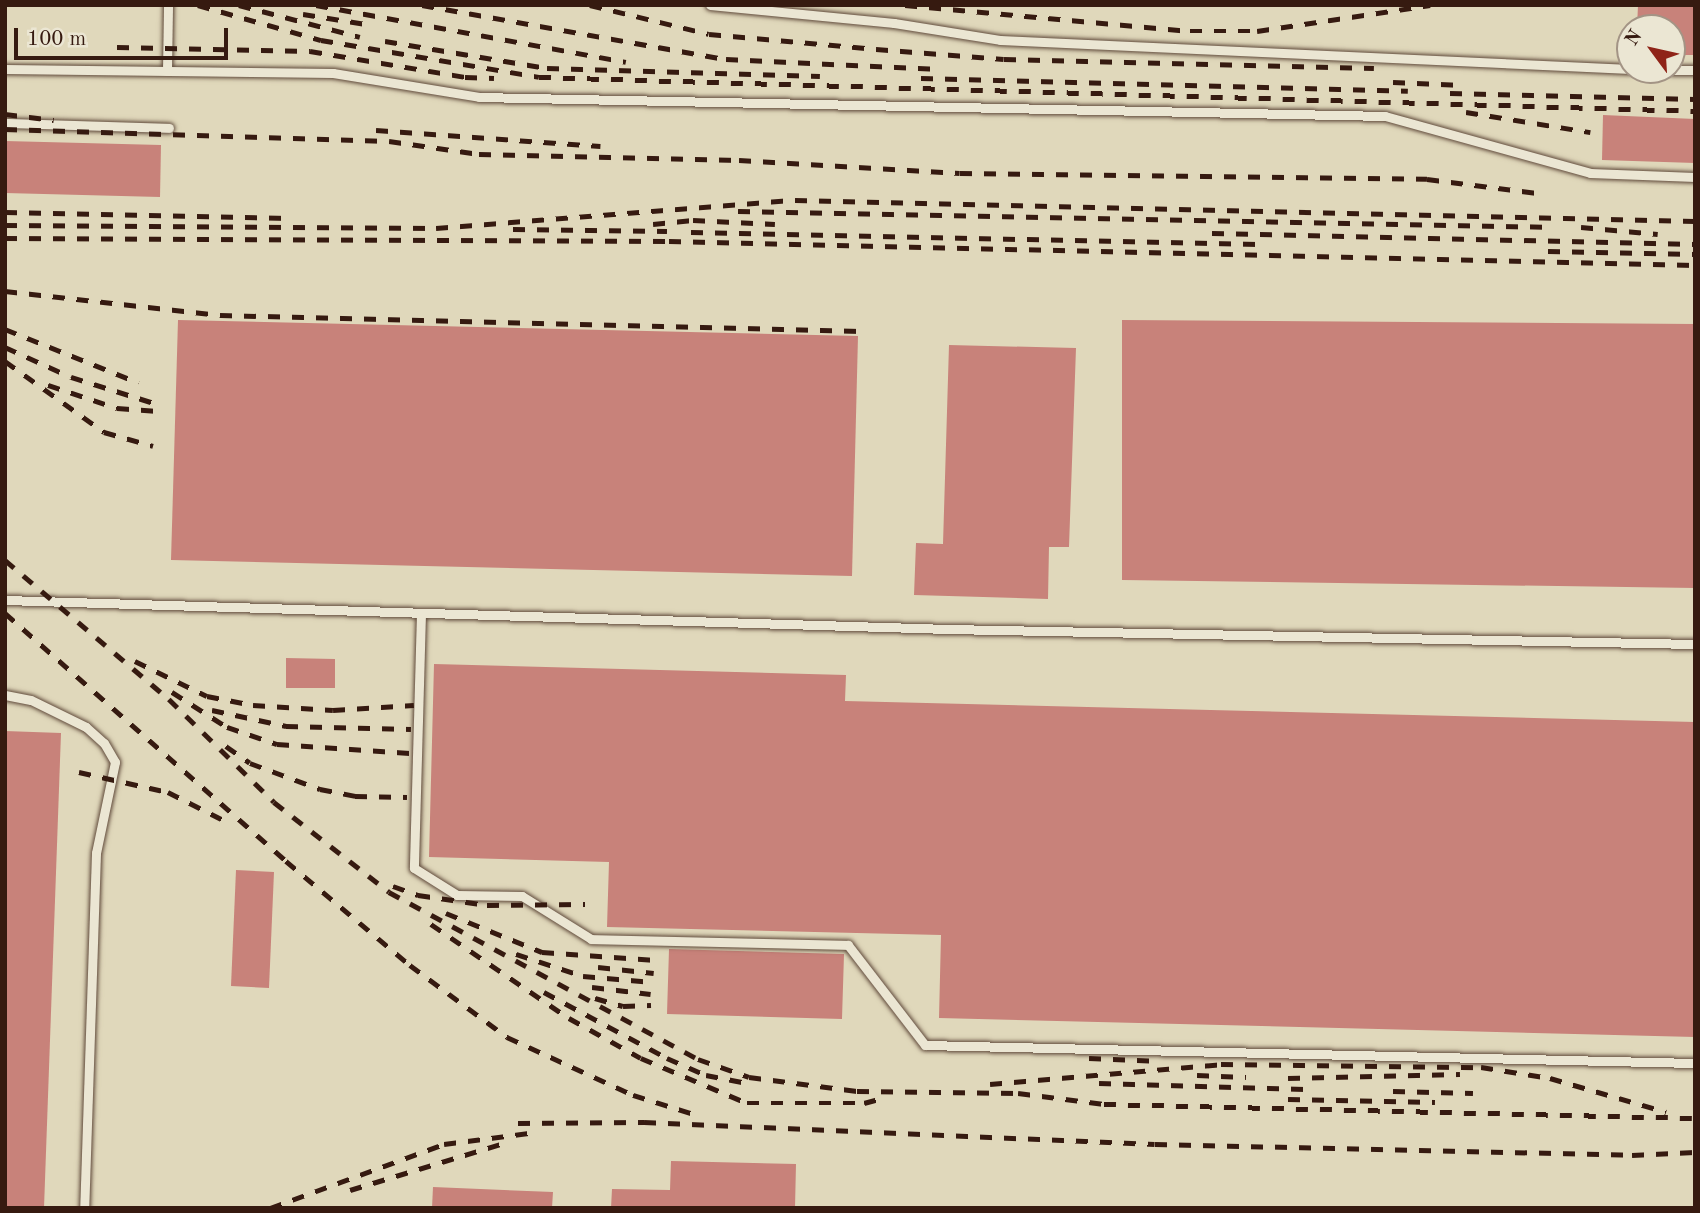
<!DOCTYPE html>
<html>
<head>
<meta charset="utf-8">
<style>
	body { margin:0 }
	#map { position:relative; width:1700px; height:1213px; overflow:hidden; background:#e0d8bb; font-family:"Old Standard TT",serif }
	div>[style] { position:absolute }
	.building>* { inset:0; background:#c8827a }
	.roads { filter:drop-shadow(0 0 2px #604a3b) drop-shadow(0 0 2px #604a3b) }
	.service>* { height:9px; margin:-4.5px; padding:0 4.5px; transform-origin:4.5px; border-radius:4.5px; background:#ebe6d3 }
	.rail>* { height:4.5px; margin-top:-2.25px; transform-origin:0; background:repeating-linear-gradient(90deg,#361a10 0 12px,transparent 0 24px) }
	span { translate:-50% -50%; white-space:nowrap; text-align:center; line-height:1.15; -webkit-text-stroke:5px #ebe6d3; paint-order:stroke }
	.frame { position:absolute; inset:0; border:7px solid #361a10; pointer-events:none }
	.north { position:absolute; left:1616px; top:14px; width:70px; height:70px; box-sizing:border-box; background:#ebe6d3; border:2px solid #a39485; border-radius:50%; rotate:303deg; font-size:19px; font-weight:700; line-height:28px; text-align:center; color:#361a10 }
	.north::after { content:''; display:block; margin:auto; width:24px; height:32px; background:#8f2418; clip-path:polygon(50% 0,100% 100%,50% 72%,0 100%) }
	.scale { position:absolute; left:14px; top:28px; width:214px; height:32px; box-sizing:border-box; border:4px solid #361a10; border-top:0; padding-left:9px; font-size:21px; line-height:24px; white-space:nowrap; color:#361a10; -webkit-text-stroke:5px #ebe6d3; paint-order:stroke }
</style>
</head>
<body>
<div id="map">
	<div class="building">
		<div style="clip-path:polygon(1638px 5px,1695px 5px,1695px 55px,1672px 55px,1672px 28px,1637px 28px)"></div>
		<div style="clip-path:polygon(1603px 115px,1695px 119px,1695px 163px,1602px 160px)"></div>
		<div style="clip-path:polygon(5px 141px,161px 145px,160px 197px,5px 193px)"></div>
		<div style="clip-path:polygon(178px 320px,858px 336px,852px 576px,171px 560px)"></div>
		<div style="clip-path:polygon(1122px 320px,1695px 324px,1695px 588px,1122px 580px)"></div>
		<div style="clip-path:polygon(949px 345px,1076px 348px,1069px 547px,1049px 547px,1048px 599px,914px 595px,916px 543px,943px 544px)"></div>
		<div style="clip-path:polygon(286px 658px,335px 659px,335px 688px,286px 688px)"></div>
		<div style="clip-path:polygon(434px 664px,846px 675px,845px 701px,1695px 722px,1695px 1037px,939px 1018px,941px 935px,607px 927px,609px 862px,429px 857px)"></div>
		<div style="clip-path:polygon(5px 731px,61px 733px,44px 1208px,5px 1208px)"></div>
		<div style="clip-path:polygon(236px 870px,274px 872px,269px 988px,231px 986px)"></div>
		<div style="clip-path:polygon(669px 949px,844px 954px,842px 1019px,667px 1014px)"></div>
		<div style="clip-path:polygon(671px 1161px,796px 1164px,795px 1208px,611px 1208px,612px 1189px,670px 1190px)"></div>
		<div style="clip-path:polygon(433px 1187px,553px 1192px,552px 1208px,432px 1208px)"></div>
	</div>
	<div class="roads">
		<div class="service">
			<div style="left:710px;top:5px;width:185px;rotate:5.6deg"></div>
			<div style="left:894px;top:23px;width:107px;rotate:9.1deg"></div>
			<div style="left:1000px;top:40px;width:631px;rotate:2.64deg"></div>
			<div style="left:5px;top:69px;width:328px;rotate:0.7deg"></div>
			<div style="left:333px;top:73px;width:148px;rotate:9.3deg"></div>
			<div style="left:479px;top:97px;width:906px;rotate:1.2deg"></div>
			<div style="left:1385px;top:116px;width:213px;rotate:15.5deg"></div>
			<div style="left:1590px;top:173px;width:105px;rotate:2.2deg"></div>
			<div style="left:1672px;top:70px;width:23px"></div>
			<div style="left:167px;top:71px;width:66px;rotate:-89.1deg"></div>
			<div style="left:5px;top:123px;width:164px;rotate:1.7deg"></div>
			<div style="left:5px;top:600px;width:943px;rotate:1.76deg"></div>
			<div style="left:948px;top:629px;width:747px;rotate:1.15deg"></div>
			<div style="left:421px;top:613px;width:255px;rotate:91.6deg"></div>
			<div style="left:414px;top:868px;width:51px;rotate:32.1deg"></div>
			<div style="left:457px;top:895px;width:65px;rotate:0.9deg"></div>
			<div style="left:522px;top:896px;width:81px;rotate:31.9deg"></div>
			<div style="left:591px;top:939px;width:257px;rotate:1.3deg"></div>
			<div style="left:848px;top:945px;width:126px;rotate:52.4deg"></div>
			<div style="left:925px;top:1045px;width:770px;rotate:1.34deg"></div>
			<div style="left:5px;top:695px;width:26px;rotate:11deg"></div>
			<div style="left:31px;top:700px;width:61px;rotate:26.1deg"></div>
			<div style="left:86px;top:727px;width:24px;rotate:42deg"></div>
			<div style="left:104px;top:743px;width:22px;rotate:60deg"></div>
			<div style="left:115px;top:762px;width:93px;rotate:101.8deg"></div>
			<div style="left:96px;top:853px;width:355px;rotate:91.9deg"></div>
		</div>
	</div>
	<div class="rail">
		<div style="left:198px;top:5px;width:128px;rotate:15.9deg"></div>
		<div style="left:321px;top:40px;width:221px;rotate:9.6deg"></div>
		<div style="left:539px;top:77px;width:1156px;rotate:1.68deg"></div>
		<div style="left:239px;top:5px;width:125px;rotate:14.8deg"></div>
		<div style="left:316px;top:5px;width:315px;rotate:10.4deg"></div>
		<div style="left:422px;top:5px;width:309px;rotate:10.1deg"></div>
		<div style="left:726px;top:59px;width:209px;rotate:2.7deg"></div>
		<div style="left:590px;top:5px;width:122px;rotate:13.7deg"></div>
		<div style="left:709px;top:34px;width:168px;rotate:5.1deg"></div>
		<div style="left:876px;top:49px;width:128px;rotate:4.5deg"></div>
		<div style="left:1004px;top:59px;width:370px;rotate:1.4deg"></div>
		<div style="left:905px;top:5px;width:286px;rotate:5.2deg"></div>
		<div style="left:1190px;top:31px;width:67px"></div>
		<div style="left:1257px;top:31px;width:175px;rotate:-8.5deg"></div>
		<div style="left:303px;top:14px;width:70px;rotate:9.1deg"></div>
		<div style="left:385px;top:41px;width:164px;rotate:9.5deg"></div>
		<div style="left:547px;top:68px;width:273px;rotate:1.7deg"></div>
		<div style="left:117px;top:47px;width:193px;rotate:1.2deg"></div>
		<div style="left:310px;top:51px;width:157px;rotate:9.5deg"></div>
		<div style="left:465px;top:77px;width:29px;rotate:2deg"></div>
		<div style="left:921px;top:78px;width:487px;rotate:1.5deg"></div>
		<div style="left:1393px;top:82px;width:70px;rotate:2.5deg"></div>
		<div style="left:1450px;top:93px;width:245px;rotate:1.4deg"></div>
		<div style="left:1466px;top:112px;width:126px;rotate:9.2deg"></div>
		<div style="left:5px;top:114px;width:49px;rotate:7deg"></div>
		<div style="left:5px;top:129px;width:384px;rotate:1.8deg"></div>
		<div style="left:389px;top:141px;width:91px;rotate:8.2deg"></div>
		<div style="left:479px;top:154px;width:260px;rotate:1.3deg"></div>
		<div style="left:739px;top:160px;width:221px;rotate:3.4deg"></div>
		<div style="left:960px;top:173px;width:467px;rotate:0.7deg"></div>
		<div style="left:1427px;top:179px;width:119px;rotate:7.2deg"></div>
		<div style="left:376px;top:130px;width:225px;rotate:4.1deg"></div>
		<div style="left:738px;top:211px;width:815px;rotate:1.12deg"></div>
		<div style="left:5px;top:212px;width:284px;rotate:1.2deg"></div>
		<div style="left:653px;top:224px;width:40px;rotate:-5.7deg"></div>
		<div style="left:693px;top:220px;width:82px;rotate:2.8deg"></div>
		<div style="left:5px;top:225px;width:431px;rotate:0.4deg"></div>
		<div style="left:436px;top:228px;width:360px;rotate:-4.5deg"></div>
		<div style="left:795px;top:200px;width:900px;rotate:1.34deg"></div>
		<div style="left:1581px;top:227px;width:77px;rotate:5.2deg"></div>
		<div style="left:513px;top:229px;width:154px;rotate:0.7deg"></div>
		<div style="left:691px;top:232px;width:567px;rotate:1.21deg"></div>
		<div style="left:1212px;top:233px;width:483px;rotate:1.3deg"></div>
		<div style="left:5px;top:238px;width:664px;rotate:0.26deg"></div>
		<div style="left:669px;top:241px;width:1026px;rotate:1.34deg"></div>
		<div style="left:1548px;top:251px;width:147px;rotate:1.2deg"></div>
		<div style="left:5px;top:291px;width:216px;rotate:6.4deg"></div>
		<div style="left:220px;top:315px;width:641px;rotate:1.43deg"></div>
		<div style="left:5px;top:329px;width:144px;rotate:21.9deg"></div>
		<div style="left:5px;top:347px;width:72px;rotate:24.4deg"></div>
		<div style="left:71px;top:377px;width:87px;rotate:17.4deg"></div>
		<div style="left:5px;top:361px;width:122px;rotate:35.6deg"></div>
		<div style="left:104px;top:432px;width:51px;rotate:15.9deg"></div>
		<div style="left:48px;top:385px;width:73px;rotate:18.4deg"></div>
		<div style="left:117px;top:408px;width:41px;rotate:4.2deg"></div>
		<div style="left:5px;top:560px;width:215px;rotate:40.3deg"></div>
		<div style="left:169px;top:699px;width:147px;rotate:44.4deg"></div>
		<div style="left:274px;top:802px;width:146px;rotate:38deg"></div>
		<div style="left:389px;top:892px;width:351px;rotate:28.4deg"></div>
		<div style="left:698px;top:1059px;width:54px;rotate:19.4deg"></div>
		<div style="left:749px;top:1077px;width:109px;rotate:7.4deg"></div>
		<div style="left:857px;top:1091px;width:161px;rotate:0.7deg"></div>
		<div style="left:1018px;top:1093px;width:87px;rotate:7.3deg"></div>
		<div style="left:1104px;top:1104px;width:591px;rotate:1.36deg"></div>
		<div style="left:5px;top:613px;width:375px;rotate:41.4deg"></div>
		<div style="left:286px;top:861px;width:162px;rotate:40deg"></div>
		<div style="left:410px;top:965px;width:121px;rotate:36.6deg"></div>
		<div style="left:507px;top:1037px;width:139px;rotate:24.7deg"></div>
		<div style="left:633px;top:1095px;width:70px;rotate:17.4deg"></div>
		<div style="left:135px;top:661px;width:80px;rotate:25.9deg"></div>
		<div style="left:207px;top:696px;width:47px;rotate:11.1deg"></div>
		<div style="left:253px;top:705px;width:80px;rotate:3.6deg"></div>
		<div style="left:333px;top:710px;width:81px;rotate:-3.5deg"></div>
		<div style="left:172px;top:692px;width:65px;rotate:32.5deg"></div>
		<div style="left:227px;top:727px;width:53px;rotate:18.8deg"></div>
		<div style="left:277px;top:744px;width:133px;rotate:3.9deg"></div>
		<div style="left:212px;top:710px;width:76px;rotate:12.2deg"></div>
		<div style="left:286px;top:726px;width:125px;rotate:1.4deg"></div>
		<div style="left:226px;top:746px;width:29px;rotate:35deg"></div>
		<div style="left:250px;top:763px;width:75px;rotate:20.4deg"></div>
		<div style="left:320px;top:789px;width:36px;rotate:11deg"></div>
		<div style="left:355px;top:796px;width:52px;rotate:1.1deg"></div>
		<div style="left:79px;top:772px;width:91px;rotate:12.7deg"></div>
		<div style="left:168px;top:792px;width:71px;rotate:26.9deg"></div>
		<div style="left:393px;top:886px;width:27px;rotate:20deg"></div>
		<div style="left:418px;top:895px;width:70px;rotate:8.2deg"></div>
		<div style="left:487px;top:905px;width:98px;rotate:-0.6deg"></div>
		<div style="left:446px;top:913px;width:104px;rotate:22.1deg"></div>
		<div style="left:542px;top:952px;width:114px;rotate:4deg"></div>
		<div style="left:431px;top:924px;width:167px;rotate:34.3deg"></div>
		<div style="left:569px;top:1018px;width:82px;rotate:29.1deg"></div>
		<div style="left:641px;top:1058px;width:115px;rotate:23deg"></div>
		<div style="left:747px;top:1103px;width:117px"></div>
		<div style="left:864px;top:1103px;width:23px;rotate:-15deg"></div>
		<div style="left:516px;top:954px;width:71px;rotate:18.2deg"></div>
		<div style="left:583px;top:976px;width:70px;rotate:4.9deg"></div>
		<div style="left:598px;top:967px;width:56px;rotate:6.1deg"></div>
		<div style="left:592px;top:987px;width:59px;rotate:6.8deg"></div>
		<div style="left:544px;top:992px;width:140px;rotate:28.2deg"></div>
		<div style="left:667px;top:1058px;width:43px;rotate:23.6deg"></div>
		<div style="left:706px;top:1075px;width:38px;rotate:11deg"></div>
		<div style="left:595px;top:998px;width:29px;rotate:16deg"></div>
		<div style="left:623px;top:1006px;width:28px;rotate:-2deg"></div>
		<div style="left:1089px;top:1058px;width:72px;rotate:2.4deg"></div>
		<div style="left:1197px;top:1075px;width:49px;rotate:2.3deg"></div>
		<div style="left:1288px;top:1078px;width:172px;rotate:-1.3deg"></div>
		<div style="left:1099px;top:1083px;width:206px;rotate:1.7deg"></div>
		<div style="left:990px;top:1084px;width:232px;rotate:-4.9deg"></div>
		<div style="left:1221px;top:1064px;width:260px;rotate:0.7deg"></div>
		<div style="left:1481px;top:1067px;width:70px;rotate:9.1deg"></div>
		<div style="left:1550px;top:1078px;width:121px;rotate:16.3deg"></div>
		<div style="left:1393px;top:1091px;width:80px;rotate:1.4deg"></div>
		<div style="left:1288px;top:1099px;width:147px;rotate:1.2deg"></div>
		<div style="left:518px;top:1123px;width:126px;rotate:-0.5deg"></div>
		<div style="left:644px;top:1122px;width:511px;rotate:2.47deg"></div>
		<div style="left:1155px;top:1144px;width:477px;rotate:1.3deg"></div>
		<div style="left:1632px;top:1155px;width:63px;rotate:-2.7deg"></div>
		<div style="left:350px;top:1190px;width:164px;rotate:-17deg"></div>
		<div style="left:270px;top:1208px;width:185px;rotate:-20.2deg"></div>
		<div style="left:444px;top:1144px;width:93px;rotate:-7.4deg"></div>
	</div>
	<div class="frame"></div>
	<div class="north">N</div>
	<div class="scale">100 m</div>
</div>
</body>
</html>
